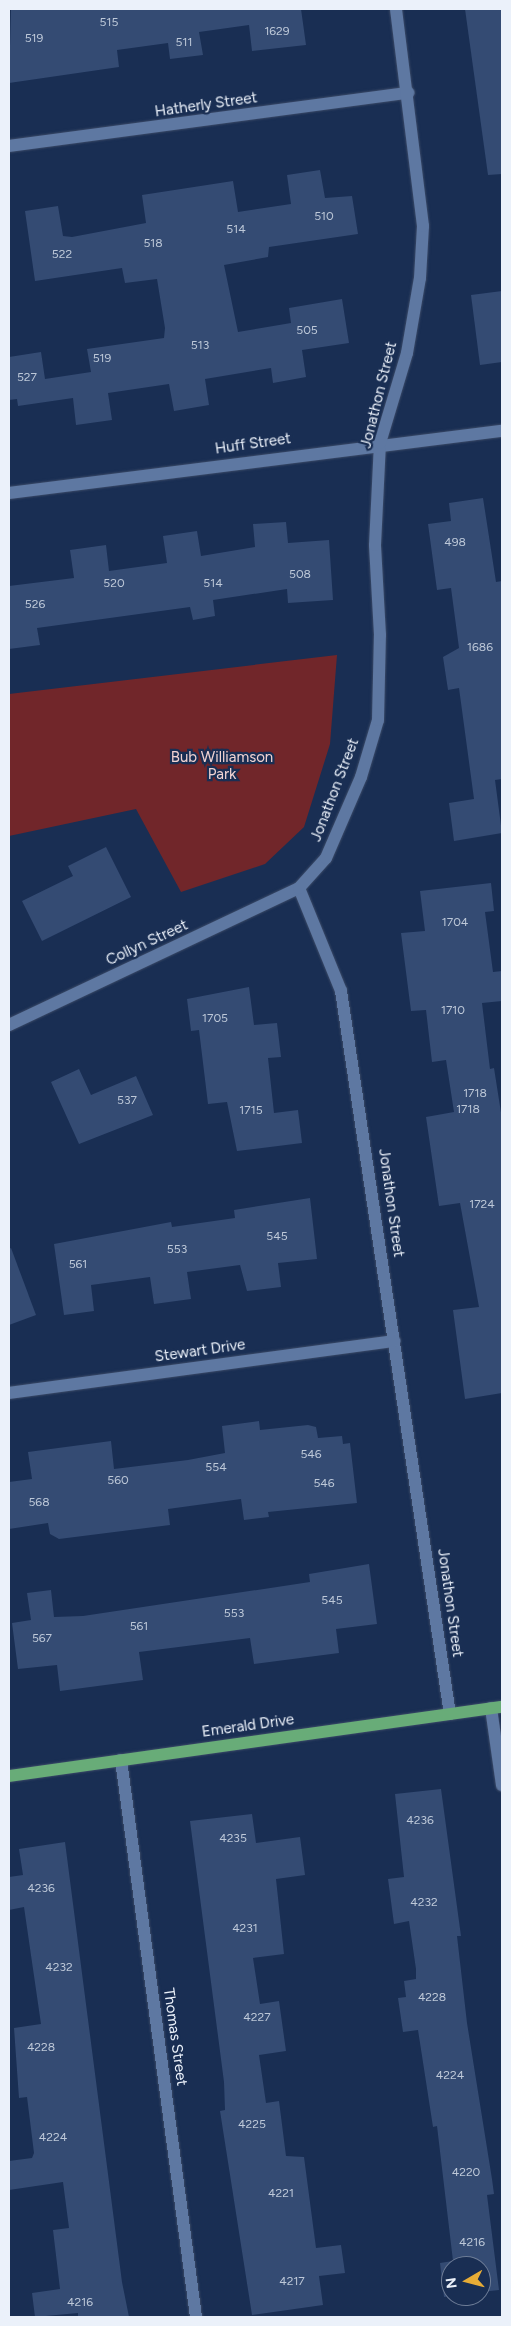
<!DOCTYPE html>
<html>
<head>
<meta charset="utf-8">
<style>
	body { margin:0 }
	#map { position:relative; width:511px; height:2326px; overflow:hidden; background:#192e53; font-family:Figtree,sans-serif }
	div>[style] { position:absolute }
	.green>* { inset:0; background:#71262a }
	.building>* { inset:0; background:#344b73 }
	.roads { filter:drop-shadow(0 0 1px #3b4a67) drop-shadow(0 0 1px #3b4a67) }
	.minor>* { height:12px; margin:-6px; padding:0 6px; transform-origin:6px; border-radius:6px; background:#5e78a2 }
	.major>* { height:12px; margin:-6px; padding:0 6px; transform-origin:6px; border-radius:6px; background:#68ac78 }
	span { translate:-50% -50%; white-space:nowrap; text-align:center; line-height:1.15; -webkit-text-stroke:4.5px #192e53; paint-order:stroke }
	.number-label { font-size:12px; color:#bdc8d8 }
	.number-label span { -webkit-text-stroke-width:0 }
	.street-label { font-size:15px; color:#ebf1fa }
	.park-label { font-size:15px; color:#f1d3d2 }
	.frame { position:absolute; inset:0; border:10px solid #ebf1fa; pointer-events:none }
	.north { position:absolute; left:441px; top:2256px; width:50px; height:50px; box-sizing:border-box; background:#192e53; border:1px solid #6d7c96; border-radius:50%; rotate:262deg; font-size:14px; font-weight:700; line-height:20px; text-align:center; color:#ebf1fa }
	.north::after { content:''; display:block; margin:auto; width:18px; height:22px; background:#e7ac36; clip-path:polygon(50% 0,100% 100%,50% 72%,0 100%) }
</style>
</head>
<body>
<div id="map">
	<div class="green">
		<div style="clip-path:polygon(337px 655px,330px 744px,304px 827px,265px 864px,181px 892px,136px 809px,9px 836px,9px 694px)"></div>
	</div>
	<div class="building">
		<div style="clip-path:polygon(11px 9px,301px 9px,306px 45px,252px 51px,249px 25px,199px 32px,203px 55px,170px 59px,168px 43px,117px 50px,119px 67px,9px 83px)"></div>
		<div style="clip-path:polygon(465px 9px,502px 9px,502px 174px,488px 175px)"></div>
		<div style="clip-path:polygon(320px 170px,325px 198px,352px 196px,358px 234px,269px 247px,268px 257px,224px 265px,238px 332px,291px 323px,289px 308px,342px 299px,349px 343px,302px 350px,306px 377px,273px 383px,271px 368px,205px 379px,209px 405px,174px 411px,169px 384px,108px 393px,112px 420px,76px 425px,73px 398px,18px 406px,17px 399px,9px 400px,9px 357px,41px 352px,45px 379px,91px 372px,87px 349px,164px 338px,165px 328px,157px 279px,125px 283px,122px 268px,35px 281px,25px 211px,58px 206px,63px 236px,72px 237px,146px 223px,142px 195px,233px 181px,238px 212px,291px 204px,287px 175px)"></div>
		<div style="clip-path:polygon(502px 291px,502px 362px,480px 365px,471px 295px)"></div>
		<div style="clip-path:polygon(483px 498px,496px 582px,502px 581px,502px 779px,495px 780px,502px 833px,454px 841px,449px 803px,474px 799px,459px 688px,448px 690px,443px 657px,459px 648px,451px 588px,437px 590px,428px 524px,451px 521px,449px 503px)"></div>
		<div style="clip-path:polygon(286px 522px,288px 543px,329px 540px,333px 600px,288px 603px,287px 589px,213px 600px,215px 616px,193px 620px,190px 607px,37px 628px,40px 645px,9px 649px,9px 586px,74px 578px,70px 550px,106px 545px,109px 571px,167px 563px,163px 536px,197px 531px,201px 556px,255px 547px,253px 524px)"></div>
		<div style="clip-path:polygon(106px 847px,131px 897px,42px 941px,22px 901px,73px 876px,68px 866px)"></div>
		<div style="clip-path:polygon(491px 883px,494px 911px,485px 912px,493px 972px,502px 971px,502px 1001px,482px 1003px,490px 1069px,494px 1068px,502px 1119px,502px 1393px,465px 1399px,453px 1310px,479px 1307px,460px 1203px,439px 1206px,426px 1117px,454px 1112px,446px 1060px,432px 1062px,426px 1010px,411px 1011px,401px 933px,425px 931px,420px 891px)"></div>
		<div style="clip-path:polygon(249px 987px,254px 1025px,277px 1023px,281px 1057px,268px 1058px,274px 1113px,298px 1110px,302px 1143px,237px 1151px,227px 1102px,208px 1104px,199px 1030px,191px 1031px,187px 999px)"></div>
		<div style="clip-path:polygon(79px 1069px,91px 1095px,136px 1076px,153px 1115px,79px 1144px,51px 1082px)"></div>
		<div style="clip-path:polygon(310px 1198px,317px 1259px,278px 1263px,281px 1287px,247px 1291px,240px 1265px,187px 1272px,191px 1299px,154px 1304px,150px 1277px,91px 1285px,94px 1311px,64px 1315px,54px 1244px,171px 1222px,172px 1227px,235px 1218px,234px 1210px)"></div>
		<div style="clip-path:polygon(11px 1248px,36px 1315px,9px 1325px,9px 1249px)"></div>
		<div style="clip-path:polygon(259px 1421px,260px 1430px,308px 1425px,316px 1427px,318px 1438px,342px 1436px,343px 1444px,350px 1443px,357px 1503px,268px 1512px,269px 1517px,244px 1520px,241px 1499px,168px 1509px,170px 1525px,59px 1539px,50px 1534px,48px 1523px,9px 1529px,9px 1482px,32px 1479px,28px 1452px,111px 1441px,114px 1469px,188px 1460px,225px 1453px,222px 1426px)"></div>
		<div style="clip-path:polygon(369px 1564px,377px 1624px,336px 1629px,339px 1653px,254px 1664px,250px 1638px,139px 1652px,143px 1680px,60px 1691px,57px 1665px,18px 1669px,12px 1623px,31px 1620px,27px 1593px,51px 1590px,54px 1617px,83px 1616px,310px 1582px,309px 1574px)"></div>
		<div style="clip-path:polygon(441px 1789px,461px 1936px,457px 1936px,467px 2023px,492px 2179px,494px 2194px,487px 2195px,499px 2290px,481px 2292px,481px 2266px,451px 2266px,452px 2296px,444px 2297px,440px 2263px,453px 2261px,437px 2126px,433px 2127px,418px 2030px,403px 2032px,398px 1998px,406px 1997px,404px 1981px,416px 1979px,416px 1969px,409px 1921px,394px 1924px,388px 1879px,404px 1877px,395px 1794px)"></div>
		<div style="clip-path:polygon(252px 1814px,256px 1843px,300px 1837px,305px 1875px,276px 1879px,284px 1954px,253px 1958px,260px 2004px,279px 2001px,286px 2051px,259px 2055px,266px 2103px,279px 2101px,286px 2156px,304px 2157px,316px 2248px,341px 2245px,345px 2273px,319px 2276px,323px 2305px,252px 2315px,220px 2111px,225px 2110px,224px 2082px,190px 1821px)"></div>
		<div style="clip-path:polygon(65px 1842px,122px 2282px,129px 2317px,78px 2317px,78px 2313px,35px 2317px,32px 2293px,60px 2289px,53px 2230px,69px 2228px,63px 2182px,9px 2190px,9px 2161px,32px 2158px,34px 2153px,27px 2097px,19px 2098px,14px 2028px,41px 2024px,24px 1907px,9px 1910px,9px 1877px,23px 1875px,19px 1849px)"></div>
	</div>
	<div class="roads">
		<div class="minor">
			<div style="left:9px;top:146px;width:403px;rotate:-7.6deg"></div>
			<div style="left:9px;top:493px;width:497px;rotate:-7.2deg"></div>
			<div style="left:299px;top:888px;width:111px;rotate:67.8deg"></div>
			<div style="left:341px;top:991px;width:731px;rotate:81.43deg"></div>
			<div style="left:9px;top:1025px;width:321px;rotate:-25.3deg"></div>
			<div style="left:299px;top:888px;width:40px;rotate:-48deg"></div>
			<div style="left:326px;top:858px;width:88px;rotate:-66.6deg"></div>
			<div style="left:361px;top:777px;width:59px;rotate:-73.4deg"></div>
			<div style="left:378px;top:720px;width:85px;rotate:-88.7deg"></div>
			<div style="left:380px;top:635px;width:90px;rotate:-93.2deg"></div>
			<div style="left:375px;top:545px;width:102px;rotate:-87.2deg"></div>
			<div style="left:380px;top:443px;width:94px;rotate:-73.3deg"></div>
			<div style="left:407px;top:353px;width:76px;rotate:-80.2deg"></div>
			<div style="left:420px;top:278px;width:52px;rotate:-86.7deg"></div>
			<div style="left:423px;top:226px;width:219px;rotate:-97.1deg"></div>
			<div style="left:9px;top:1393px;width:389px;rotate:-7.7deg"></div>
			<div style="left:491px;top:1708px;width:78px;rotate:81.9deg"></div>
			<div style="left:121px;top:1760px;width:562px;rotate:82.33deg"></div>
		</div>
		<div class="major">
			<div style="left:9px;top:1776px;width:498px;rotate:-8deg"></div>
		</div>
	</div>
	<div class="number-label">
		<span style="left:109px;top:23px">515</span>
		<span style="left:277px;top:32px">1629</span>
		<span style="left:34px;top:39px">519</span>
		<span style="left:184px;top:43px">511</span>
		<span style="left:324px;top:217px">510</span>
		<span style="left:236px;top:230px">514</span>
		<span style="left:153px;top:244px">518</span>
		<span style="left:62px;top:255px">522</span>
		<span style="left:307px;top:331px">505</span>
		<span style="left:200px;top:346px">513</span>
		<span style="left:102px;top:359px">519</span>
		<span style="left:27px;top:378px">527</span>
		<span style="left:455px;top:543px">498</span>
		<span style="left:300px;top:575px">508</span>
		<span style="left:114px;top:584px">520</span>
		<span style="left:213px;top:584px">514</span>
		<span style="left:35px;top:605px">526</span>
		<span style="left:480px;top:648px">1686</span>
		<span style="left:455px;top:923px">1704</span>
		<span style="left:453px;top:1011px">1710</span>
		<span style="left:215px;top:1019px">1705</span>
		<span style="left:475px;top:1094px">1718</span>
		<span style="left:127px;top:1101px">537</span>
		<span style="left:468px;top:1110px">1718</span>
		<span style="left:251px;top:1111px">1715</span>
		<span style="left:482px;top:1205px">1724</span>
		<span style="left:277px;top:1237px">545</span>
		<span style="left:177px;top:1250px">553</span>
		<span style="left:78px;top:1265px">561</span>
		<span style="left:311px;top:1455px">546</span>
		<span style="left:216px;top:1468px">554</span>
		<span style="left:118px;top:1481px">560</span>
		<span style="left:324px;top:1484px">546</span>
		<span style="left:39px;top:1503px">568</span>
		<span style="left:332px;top:1601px">545</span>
		<span style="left:234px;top:1614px">553</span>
		<span style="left:139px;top:1627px">561</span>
		<span style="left:42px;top:1639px">567</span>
		<span style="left:420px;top:1821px">4236</span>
		<span style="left:233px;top:1839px">4235</span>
		<span style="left:41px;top:1889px">4236</span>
		<span style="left:424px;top:1903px">4232</span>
		<span style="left:245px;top:1929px">4231</span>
		<span style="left:59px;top:1968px">4232</span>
		<span style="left:432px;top:1998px">4228</span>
		<span style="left:257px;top:2018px">4227</span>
		<span style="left:41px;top:2048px">4228</span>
		<span style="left:450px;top:2076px">4224</span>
		<span style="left:252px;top:2125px">4225</span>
		<span style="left:53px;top:2138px">4224</span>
		<span style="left:466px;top:2173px">4220</span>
		<span style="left:281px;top:2194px">4221</span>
		<span style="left:472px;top:2243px">4216</span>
		<span style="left:292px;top:2282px">4217</span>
		<span style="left:80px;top:2303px">4216</span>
	</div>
	<div class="street-label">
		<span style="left:206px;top:105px;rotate:-8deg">Hatherly Street</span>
		<span style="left:379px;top:395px;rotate:-76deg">Jonathon Street</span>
		<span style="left:253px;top:444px;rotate:-8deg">Huff Street</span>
		<span style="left:335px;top:790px;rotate:-69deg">Jonathon Street</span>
		<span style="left:147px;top:943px;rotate:-25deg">Collyn Street</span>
		<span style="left:391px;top:1203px;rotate:82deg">Jonathon Street</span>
		<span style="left:200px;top:1351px;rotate:-8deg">Stewart Drive</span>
		<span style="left:450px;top:1603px;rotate:82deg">Jonathon Street</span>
		<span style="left:248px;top:1726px;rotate:-8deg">Emerald Drive</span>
		<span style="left:175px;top:2037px;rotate:82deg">Thomas Street</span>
	</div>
	<div class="park-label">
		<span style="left:222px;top:766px">Bub Williamson<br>Park</span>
	</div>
	<div class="frame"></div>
	<div class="north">N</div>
</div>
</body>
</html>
